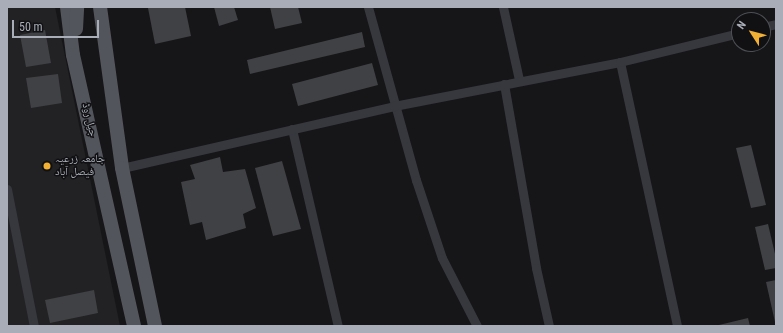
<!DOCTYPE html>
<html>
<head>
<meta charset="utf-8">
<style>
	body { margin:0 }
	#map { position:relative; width:783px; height:333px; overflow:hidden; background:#161618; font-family:"Roboto Condensed","Noto Naskh Arabic",sans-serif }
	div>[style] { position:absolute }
	.built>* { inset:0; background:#222225 }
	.building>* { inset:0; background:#404145 }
	.minor>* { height:9px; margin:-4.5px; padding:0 4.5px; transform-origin:4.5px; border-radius:4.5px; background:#37383d }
	.primary>* { height:14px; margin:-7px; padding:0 7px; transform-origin:7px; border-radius:7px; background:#53555c }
	.dots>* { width:11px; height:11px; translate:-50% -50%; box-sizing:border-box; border:2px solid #111113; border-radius:50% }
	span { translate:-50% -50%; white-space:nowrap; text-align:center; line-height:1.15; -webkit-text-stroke:3px #111113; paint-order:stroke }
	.street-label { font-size:11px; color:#a8adb8 }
	.poi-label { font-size:11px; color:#a8adb8 }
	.left { translate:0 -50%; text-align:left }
	.frame { position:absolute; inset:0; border:8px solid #a8adb8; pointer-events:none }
	.north { position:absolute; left:731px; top:12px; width:40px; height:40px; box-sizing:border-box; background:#111113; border:1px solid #4d4f55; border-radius:50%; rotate:306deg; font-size:11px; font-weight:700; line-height:16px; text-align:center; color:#a8adb8 }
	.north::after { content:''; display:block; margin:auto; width:14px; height:18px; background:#f2b134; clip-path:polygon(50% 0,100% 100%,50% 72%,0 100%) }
	.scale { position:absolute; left:12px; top:20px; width:87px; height:18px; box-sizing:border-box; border:2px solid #a8adb8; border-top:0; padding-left:5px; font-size:12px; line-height:14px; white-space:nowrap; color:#a8adb8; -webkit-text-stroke:3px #111113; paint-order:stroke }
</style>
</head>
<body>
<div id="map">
	<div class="built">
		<div style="clip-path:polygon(7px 7px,55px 7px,120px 326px,7px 326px)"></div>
	</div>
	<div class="building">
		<div style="clip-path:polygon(152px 7px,185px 7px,191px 36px,155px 44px,148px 8px)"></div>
		<div style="clip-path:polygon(214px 7px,234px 7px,238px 20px,219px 26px)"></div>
		<div style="clip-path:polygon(270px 7px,298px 7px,302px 23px,275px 29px)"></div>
		<div style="clip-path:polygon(45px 30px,51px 63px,26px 67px,20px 35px)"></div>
		<div style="clip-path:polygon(362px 32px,365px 47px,250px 74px,247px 60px)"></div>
		<div style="clip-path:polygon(372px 63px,378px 85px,298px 106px,292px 84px)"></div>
		<div style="clip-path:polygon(58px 74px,62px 103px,31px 108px,26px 78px)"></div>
		<div style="clip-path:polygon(751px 145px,766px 205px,751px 208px,736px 148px)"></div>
		<div style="clip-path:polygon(220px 157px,223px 172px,245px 169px,256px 208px,243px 214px,246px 228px,206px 240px,202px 222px,190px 225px,181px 182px,195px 179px,190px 165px)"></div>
		<div style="clip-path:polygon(282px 161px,301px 229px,273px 236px,255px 168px)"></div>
		<div style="clip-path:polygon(768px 224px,776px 258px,776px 268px,765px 270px,755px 227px)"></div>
		<div style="clip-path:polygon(776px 280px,776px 322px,775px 322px,766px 282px)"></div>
		<div style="clip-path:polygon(94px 290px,98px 313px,50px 323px,45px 300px)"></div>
		<div style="clip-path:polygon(748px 318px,750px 326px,719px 326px,719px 325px)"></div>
	</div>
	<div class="minor">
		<div style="left:368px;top:7px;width:180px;rotate:74.5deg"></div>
		<div style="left:416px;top:180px;width:82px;rotate:71.6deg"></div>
		<div style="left:442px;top:258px;width:76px;rotate:62.8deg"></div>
		<div style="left:503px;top:7px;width:75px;rotate:77.6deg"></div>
		<div style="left:763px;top:27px;width:13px;rotate:-13deg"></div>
		<div style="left:620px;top:62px;width:270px;rotate:77.8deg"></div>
		<div style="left:504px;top:84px;width:187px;rotate:80.1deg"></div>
		<div style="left:536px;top:268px;width:59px;rotate:77.4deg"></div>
		<div style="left:292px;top:129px;width:202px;rotate:76.9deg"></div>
		<div style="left:122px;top:168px;width:279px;rotate:-12.8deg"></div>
		<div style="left:394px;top:106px;width:230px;rotate:-11deg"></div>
		<div style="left:620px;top:62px;width:122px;rotate:-13.7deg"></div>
		<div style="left:7px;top:189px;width:140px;rotate:78.9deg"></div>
	</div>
	<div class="primary">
		<div style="left:67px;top:7px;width:48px;rotate:82.9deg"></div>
		<div style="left:73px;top:55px;width:278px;rotate:77.3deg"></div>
		<div style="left:100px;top:7px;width:162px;rotate:82.2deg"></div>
		<div style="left:122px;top:168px;width:161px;rotate:78.2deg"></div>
		<div style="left:76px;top:29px;width:22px;rotate:-87deg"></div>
	</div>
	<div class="dots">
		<div style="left:47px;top:166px;background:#f2b134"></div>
	</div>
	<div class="street-label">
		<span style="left:89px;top:120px;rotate:77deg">جیل روڈ</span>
	</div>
	<div class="poi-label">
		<span class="left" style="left:55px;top:166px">جامعہ زرعیہ<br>فیصل آباد</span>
	</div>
	<div class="frame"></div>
	<div class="north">N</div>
	<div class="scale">50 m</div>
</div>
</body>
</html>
